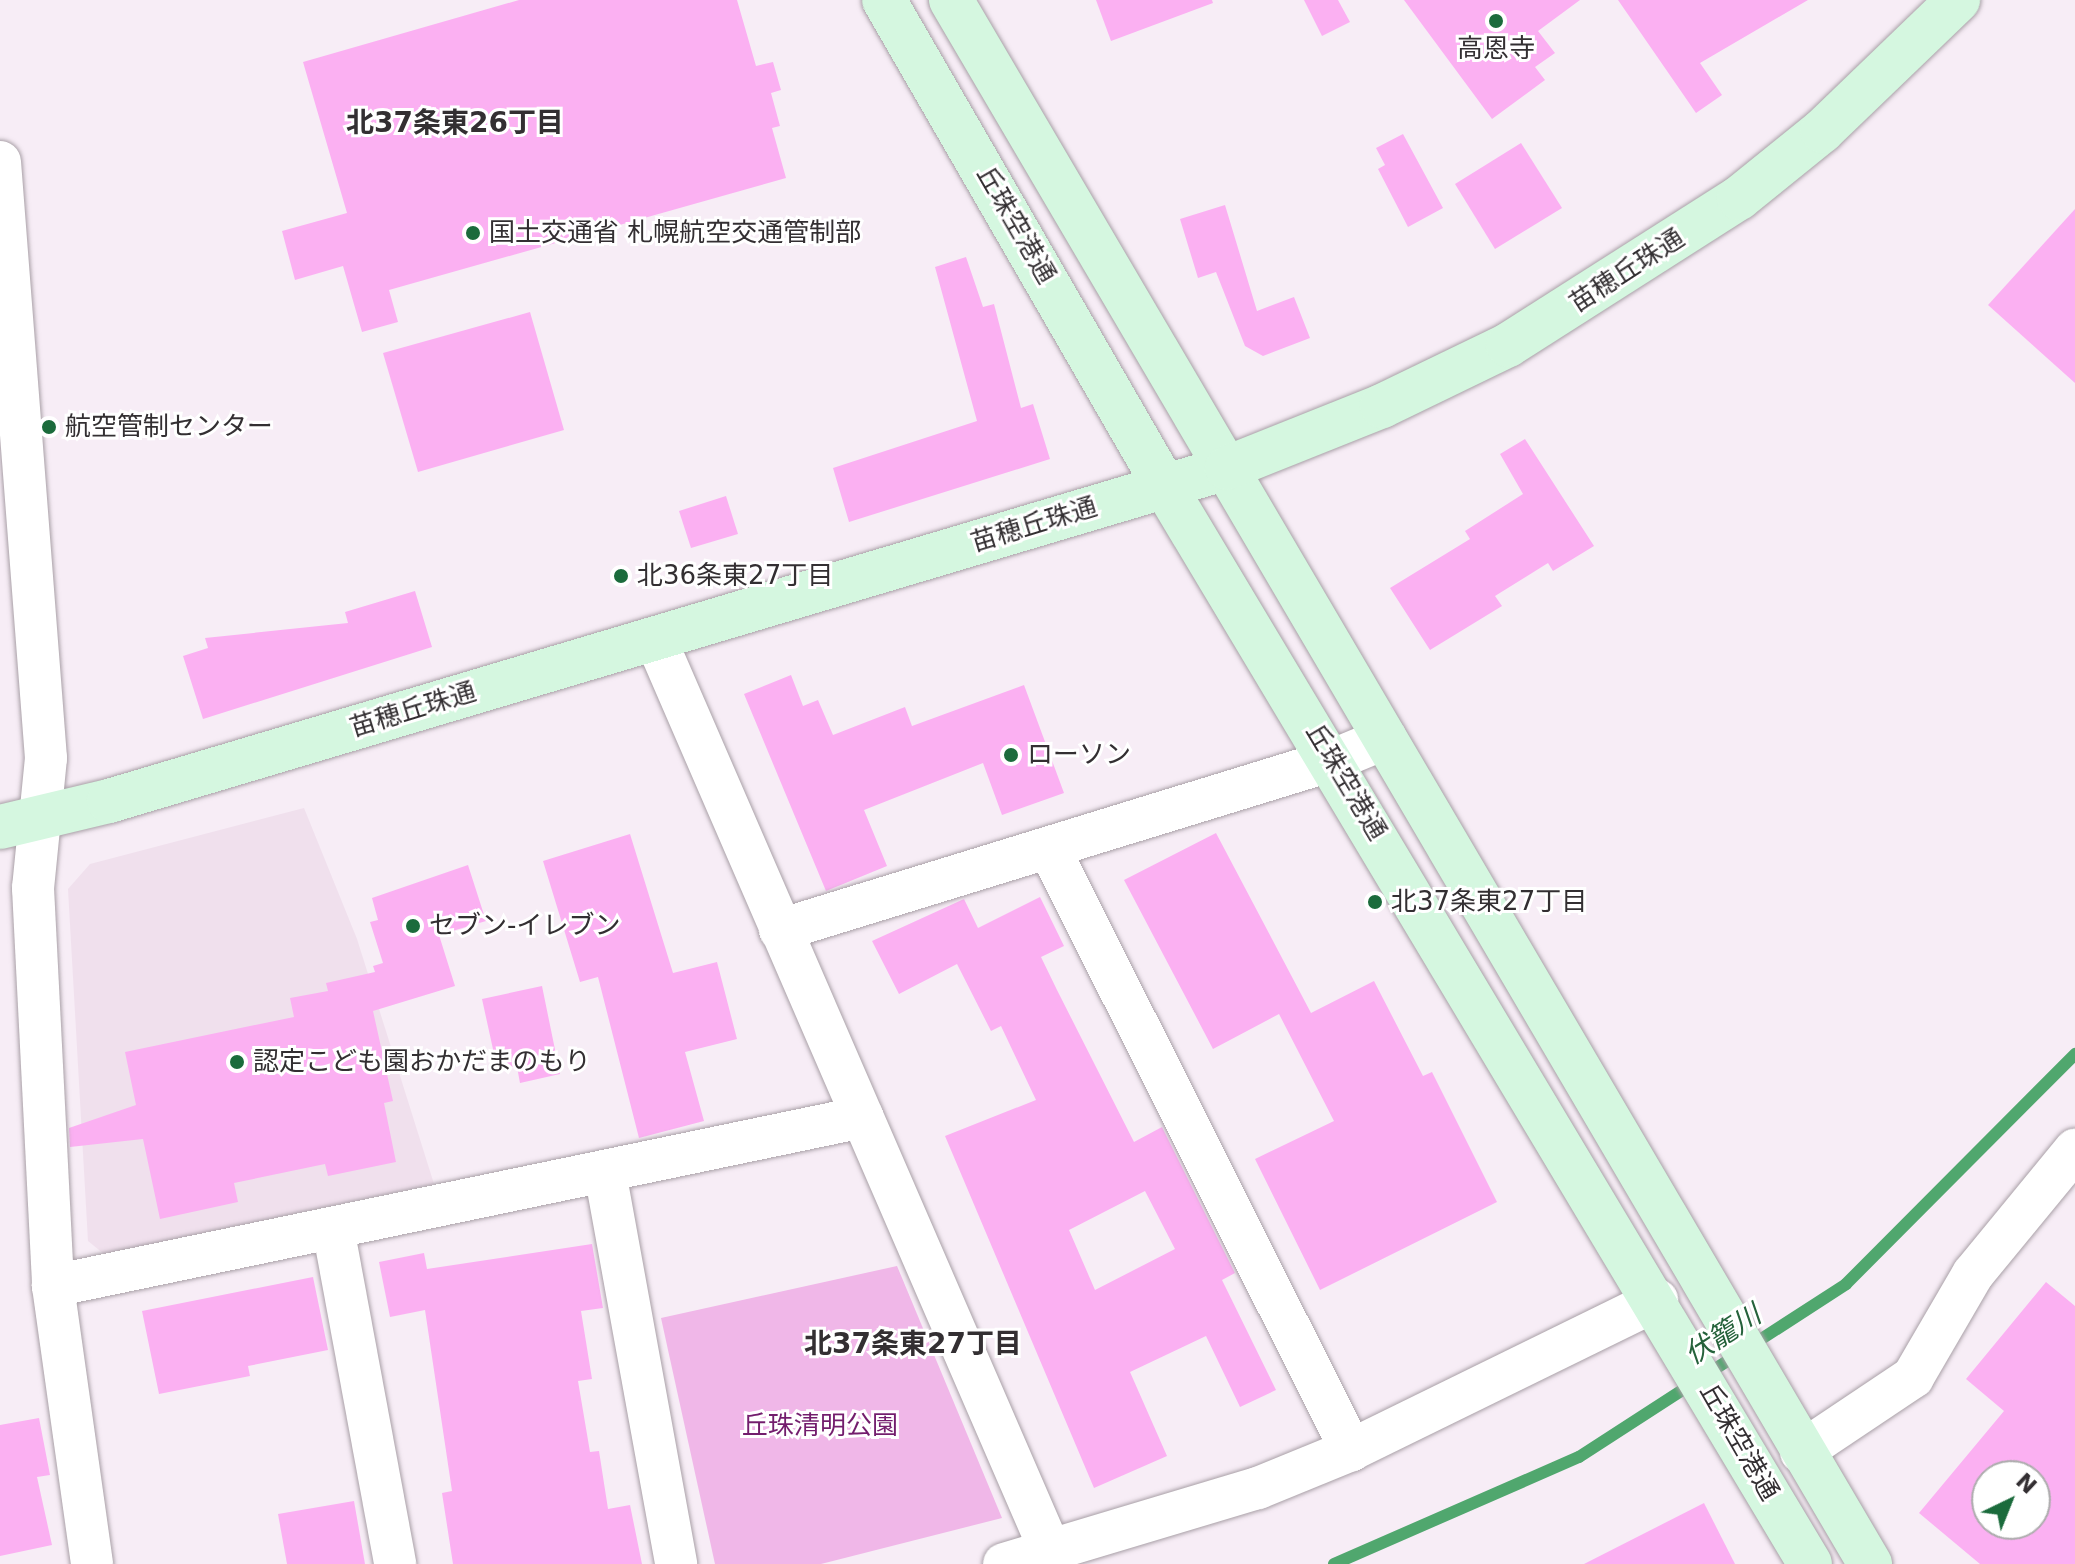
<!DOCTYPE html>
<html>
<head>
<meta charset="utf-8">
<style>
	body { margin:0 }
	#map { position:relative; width:2075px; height:1564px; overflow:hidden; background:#f7edf6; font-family:"DejaVu Sans","Noto Sans JP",sans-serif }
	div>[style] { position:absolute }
	.built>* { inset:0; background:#f0e0ed }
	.green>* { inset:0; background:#f0b7e8 }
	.stream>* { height:12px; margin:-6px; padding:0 6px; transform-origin:6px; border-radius:6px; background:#50a76e }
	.building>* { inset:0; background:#fbb0f2 }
	.roads { filter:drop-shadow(0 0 2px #a9a0a7) drop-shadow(0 0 2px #a9a0a7) }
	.street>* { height:42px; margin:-21px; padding:0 21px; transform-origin:21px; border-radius:21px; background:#fff }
	.secondary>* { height:44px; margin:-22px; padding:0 22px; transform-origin:22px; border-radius:22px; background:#d5f7e0 }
	.dots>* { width:22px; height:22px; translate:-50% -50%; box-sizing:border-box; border:4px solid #fff; border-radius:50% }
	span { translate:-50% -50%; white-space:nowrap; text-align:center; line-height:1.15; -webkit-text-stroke:6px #fff; paint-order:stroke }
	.poi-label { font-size:26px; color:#332f32 }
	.left { translate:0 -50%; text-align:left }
	.street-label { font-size:26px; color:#332f32 }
	.park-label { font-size:26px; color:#731d6d }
	.neighbourhood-label { font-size:28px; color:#332f32; font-weight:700 }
	.water-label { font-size:28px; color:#25623b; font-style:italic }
	.north { position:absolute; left:1971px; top:1460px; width:80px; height:80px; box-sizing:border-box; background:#fff; border:2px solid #adacad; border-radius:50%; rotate:43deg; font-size:22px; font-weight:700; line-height:32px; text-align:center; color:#332f32 }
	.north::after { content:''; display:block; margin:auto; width:28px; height:36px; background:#1b6b3c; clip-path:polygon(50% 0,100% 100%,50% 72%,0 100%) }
</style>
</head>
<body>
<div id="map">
	<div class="built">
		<div style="clip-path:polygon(304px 808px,357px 939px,434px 1184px,104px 1254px,88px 1241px,68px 889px,90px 864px)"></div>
	</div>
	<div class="green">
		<div style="clip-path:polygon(897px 1266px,1002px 1518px,821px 1564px,715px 1564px,661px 1318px)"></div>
	</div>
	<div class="stream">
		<div style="left:1334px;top:1564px;width:267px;rotate:-23.6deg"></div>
		<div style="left:1579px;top:1457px;width:318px;rotate:-32.9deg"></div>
		<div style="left:1846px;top:1284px;width:325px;rotate:-45.1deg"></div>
	</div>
	<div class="building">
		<div style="clip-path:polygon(519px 0,737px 0,756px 66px,773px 62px,781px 90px,771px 93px,780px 126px,772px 128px,786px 178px,389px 290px,398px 322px,362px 332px,343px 266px,295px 280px,282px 231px,347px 213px,303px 62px)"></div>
		<div style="clip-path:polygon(1096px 0,1212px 0,1213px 3px,1111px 41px)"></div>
		<div style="clip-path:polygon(1304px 0,1338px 0,1350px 22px,1322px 36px)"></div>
		<div style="clip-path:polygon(1404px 0,1580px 0,1538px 31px,1555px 53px,1535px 67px,1545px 80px,1492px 119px)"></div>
		<div style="clip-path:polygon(1618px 0,1808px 0,1700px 63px,1722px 95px,1696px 113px)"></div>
		<div style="clip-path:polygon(1403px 134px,1443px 208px,1408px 227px,1378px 169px,1385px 165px,1376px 148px)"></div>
		<div style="clip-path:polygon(1521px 143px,1562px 208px,1495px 249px,1455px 184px)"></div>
		<div style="clip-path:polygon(1225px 205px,1257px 311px,1294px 297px,1310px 338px,1263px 356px,1245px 346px,1216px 272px,1198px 278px,1180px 219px)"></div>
		<div style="clip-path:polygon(2075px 209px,2075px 383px,1988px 305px)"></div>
		<div style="clip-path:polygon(966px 257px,983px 307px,994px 304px,1021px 408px,1033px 404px,1050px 459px,849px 522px,833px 468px,977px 421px,935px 267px)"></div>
		<div style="clip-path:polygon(530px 312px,564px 430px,418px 472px,383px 353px)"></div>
		<div style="clip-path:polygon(1525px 439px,1594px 546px,1553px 571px,1548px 563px,1495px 596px,1502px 606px,1430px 650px,1390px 588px,1470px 539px,1465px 531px,1523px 494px,1500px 454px)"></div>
		<div style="clip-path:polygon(726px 496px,738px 534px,691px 548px,679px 511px)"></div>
		<div style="clip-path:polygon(415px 591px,432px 647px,203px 719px,183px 656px,208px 648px,205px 638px,348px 623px,345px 612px)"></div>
		<div style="clip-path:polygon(791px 675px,803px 706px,818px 700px,833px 735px,905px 707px,912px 726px,1024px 685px,1064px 793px,1002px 815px,983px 763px,864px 810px,887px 866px,826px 891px,744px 694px)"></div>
		<div style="clip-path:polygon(1216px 833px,1311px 1013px,1374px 981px,1423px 1076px,1432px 1072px,1497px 1202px,1320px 1290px,1255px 1159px,1334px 1121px,1279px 1014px,1213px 1049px,1124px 880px)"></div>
		<div style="clip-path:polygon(630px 834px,673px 973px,717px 962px,737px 1039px,685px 1052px,704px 1121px,639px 1138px,598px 977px,580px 982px,543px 861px)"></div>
		<div style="clip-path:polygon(468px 865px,486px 921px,439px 935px,455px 986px,373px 1011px,393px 1101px,384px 1103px,396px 1162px,328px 1176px,325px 1164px,234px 1183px,238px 1202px,160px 1219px,143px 1139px,70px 1147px,69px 1128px,136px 1105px,125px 1052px,294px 1017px,290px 998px,328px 991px,326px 983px,375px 972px,373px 966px,383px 963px,370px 922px,378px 920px,372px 898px)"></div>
		<div style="clip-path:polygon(evenodd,1040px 897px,1064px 946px,1041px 957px,1057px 990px,1134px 1142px,1162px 1127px,1235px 1273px,1222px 1280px,1276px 1390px,1240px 1407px,1206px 1336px,1130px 1372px,1167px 1456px,1094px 1488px,945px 1136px,1036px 1100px,1001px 1026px,991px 1031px,957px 964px,899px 994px,872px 941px,964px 899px,978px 928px,1040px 897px,1145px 1191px,1175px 1249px,1095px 1290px,1069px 1230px,1145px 1191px)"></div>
		<div style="clip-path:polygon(542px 986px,560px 1074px,520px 1083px,517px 1067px,498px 1072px,482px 999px)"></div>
		<div style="clip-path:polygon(592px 1244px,603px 1308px,581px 1311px,592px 1379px,578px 1381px,590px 1452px,599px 1451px,608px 1509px,630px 1505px,642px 1564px,453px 1564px,442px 1493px,452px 1491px,425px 1310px,390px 1317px,379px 1262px,424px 1253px,427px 1269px)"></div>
		<div style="clip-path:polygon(313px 1277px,328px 1350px,248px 1366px,250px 1376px,159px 1394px,142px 1311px)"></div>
		<div style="clip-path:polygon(evenodd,2046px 1282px,2075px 1306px,2075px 1564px,1980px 1564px,1919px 1513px,2004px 1411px,1966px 1379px,2046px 1282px,1987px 1476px,2035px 1476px,2035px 1524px,1987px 1524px,1987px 1476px)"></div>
		<div style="clip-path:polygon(39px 1418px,50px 1475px,37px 1477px,52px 1545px,0 1556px,0 1425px)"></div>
		<div style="clip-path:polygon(354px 1501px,365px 1564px,287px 1564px,278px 1514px)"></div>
		<div style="clip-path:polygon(1704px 1503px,1735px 1564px,1584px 1564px)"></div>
	</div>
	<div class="roads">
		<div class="street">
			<div style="left:0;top:162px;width:598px;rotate:85.59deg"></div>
			<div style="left:46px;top:758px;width:131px;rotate:95.7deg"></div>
			<div style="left:33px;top:888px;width:399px;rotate:87.1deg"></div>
			<div style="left:53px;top:1286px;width:281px;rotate:82deg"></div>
			<div style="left:655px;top:638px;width:994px;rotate:66.58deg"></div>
			<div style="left:1049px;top:848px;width:674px;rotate:63.36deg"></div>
			<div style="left:780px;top:930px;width:579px;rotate:-17.09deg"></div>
			<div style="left:1333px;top:760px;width:57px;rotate:-22.5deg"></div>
			<div style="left:605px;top:1172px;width:398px;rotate:79.7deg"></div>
			<div style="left:333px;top:1228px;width:342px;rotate:79.5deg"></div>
			<div style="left:53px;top:1286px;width:827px;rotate:-11.79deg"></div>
			<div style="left:1801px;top:1452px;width:135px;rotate:-33.8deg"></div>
			<div style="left:1913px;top:1377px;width:119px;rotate:-59.8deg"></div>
			<div style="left:1973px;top:1274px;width:161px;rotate:-50.6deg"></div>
			<div style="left:1004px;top:1564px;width:265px;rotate:-16.7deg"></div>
			<div style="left:1258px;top:1488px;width:100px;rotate:-22.2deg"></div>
			<div style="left:1351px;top:1450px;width:341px;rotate:-26.1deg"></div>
		</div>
		<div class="secondary">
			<div style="left:884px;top:0;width:562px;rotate:60.01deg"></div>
			<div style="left:1165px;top:487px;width:1255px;rotate:59.08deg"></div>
			<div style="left:951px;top:0;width:1814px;rotate:59.56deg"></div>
			<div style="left:0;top:827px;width:112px;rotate:-13.4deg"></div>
			<div style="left:109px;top:801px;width:1167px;rotate:-16.59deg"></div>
			<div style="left:1227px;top:468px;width:167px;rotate:-21.8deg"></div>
			<div style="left:1382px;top:406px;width:140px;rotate:-25.8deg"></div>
			<div style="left:1508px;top:345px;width:274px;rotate:-32.5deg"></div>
			<div style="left:1739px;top:198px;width:107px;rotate:-38.9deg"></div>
			<div style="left:1822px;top:131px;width:189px;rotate:-43.9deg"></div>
		</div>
	</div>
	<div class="dots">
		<div style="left:1496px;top:21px;background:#1b6b3c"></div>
		<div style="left:473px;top:233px;background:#1b6b3c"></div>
		<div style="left:49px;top:427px;background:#1b6b3c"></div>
		<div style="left:621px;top:576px;background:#1b6b3c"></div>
		<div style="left:1011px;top:755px;background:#1b6b3c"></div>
		<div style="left:1375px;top:902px;background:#1b6b3c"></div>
		<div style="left:413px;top:926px;background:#1b6b3c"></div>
		<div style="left:237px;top:1062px;background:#1b6b3c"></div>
	</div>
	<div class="poi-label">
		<span style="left:1496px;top:49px">高恩寺</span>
		<span class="left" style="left:489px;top:233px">国土交通省 札幌航空交通管制部</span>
		<span class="left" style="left:65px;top:427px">航空管制センター</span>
		<span class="left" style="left:637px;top:576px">北36条東27丁目</span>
		<span class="left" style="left:1027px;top:755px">ローソン</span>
		<span class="left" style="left:1391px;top:902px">北37条東27丁目</span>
		<span class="left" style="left:429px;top:926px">セブン-イレブン</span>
		<span class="left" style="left:253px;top:1062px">認定こども園おかだまのもり</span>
	</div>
	<div class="street-label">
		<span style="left:1016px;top:225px;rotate:60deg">丘珠空港通</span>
		<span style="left:1627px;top:271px;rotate:-33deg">苗穂丘珠通</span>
		<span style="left:1034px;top:525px;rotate:-17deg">苗穂丘珠通</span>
		<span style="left:413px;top:710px;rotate:-17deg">苗穂丘珠通</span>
		<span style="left:1346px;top:782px;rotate:59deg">丘珠空港通</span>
		<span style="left:1739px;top:1442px;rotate:60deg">丘珠空港通</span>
	</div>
	<div class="park-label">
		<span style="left:820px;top:1426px">丘珠清明公園</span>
	</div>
	<div class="neighbourhood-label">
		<span style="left:455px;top:123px">北37条東26丁目</span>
		<span style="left:913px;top:1344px">北37条東27丁目</span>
	</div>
	<div class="water-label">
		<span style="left:1723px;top:1335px;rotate:-33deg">伏籠川</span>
	</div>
	<div class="north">N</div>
</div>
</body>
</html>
